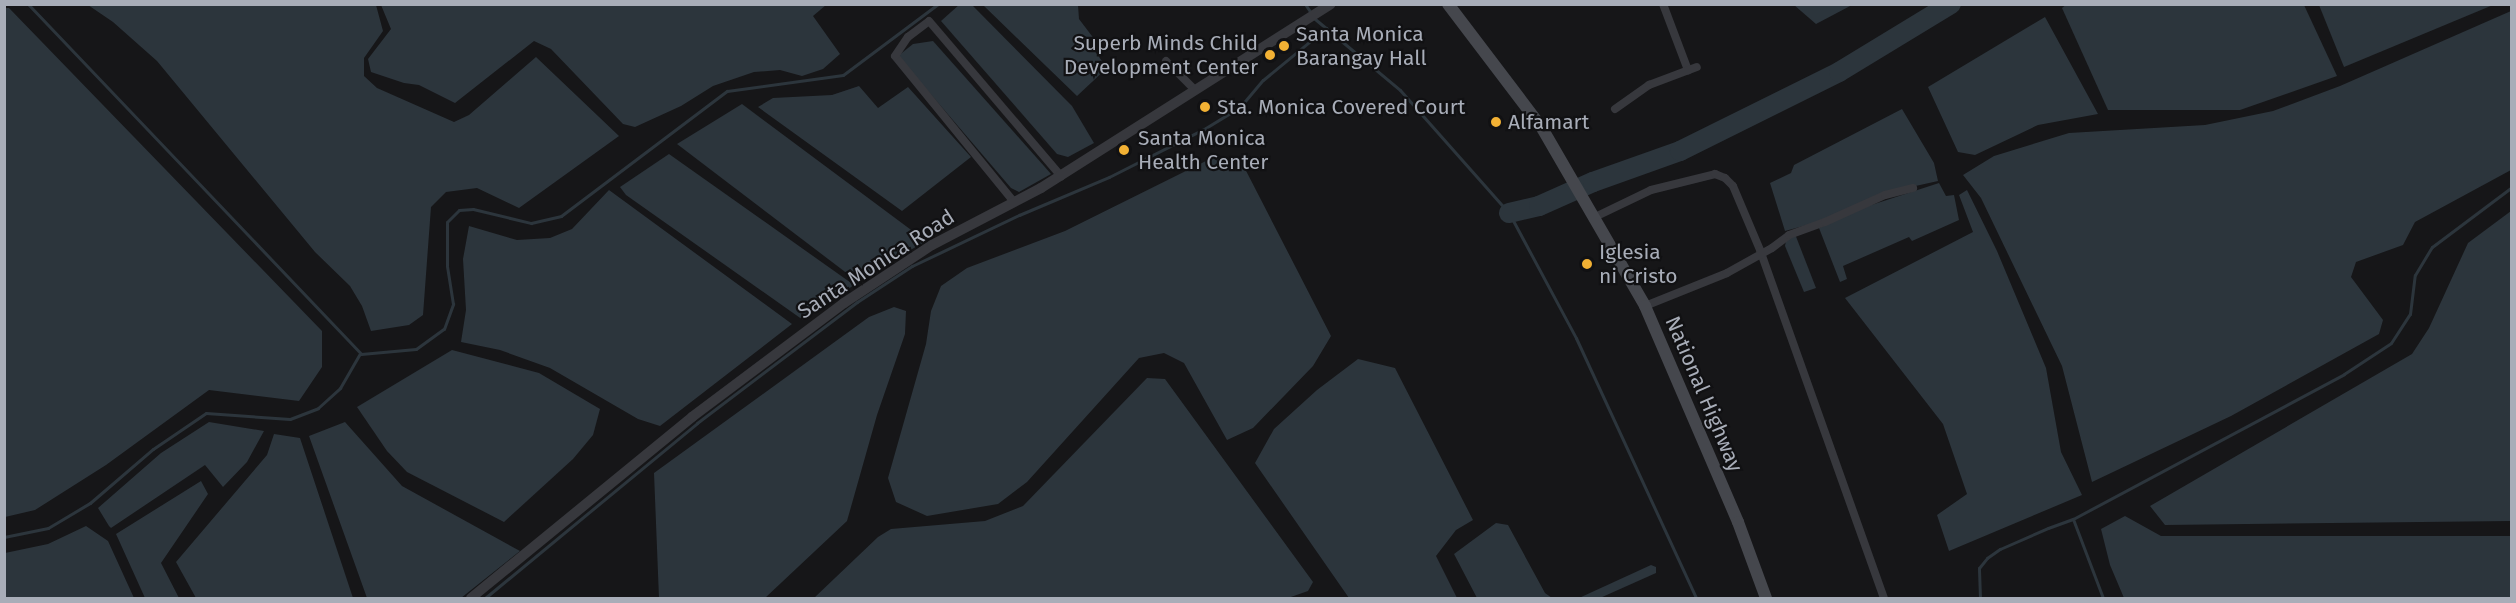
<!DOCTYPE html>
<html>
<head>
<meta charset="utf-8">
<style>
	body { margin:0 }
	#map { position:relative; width:2516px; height:603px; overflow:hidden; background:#161618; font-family:"Fira Sans",sans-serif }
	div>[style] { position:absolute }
	.water>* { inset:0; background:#2c353c }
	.stream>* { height:3px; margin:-1.5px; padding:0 1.5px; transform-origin:1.5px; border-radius:1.5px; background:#2c353c }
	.river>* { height:20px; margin:-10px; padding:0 10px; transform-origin:10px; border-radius:10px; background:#2c353c }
	.minor>* { height:8px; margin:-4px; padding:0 4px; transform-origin:4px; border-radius:4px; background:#37383d }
	.tertiary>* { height:10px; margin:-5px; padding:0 5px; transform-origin:5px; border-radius:5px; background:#37383d }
	.secondary>* { height:12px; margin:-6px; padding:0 6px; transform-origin:6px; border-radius:6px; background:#45474d }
	.dots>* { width:16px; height:16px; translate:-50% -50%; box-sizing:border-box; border:3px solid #111113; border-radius:50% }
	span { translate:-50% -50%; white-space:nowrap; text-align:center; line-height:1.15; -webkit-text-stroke:4.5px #111113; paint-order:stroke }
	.poi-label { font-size:21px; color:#a8adb8 }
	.left { translate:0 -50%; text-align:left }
	.right { translate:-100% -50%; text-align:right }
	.street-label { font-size:21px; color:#a8adb8 }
	.frame { position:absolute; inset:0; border:6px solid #a8adb8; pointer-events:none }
</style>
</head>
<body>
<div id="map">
	<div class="water">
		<div style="clip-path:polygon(960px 4px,972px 5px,1072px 106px,1094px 143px,1068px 157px,1057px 154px,941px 21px)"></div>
		<div style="clip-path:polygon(2067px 4px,2304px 5px,2337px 76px,2240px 110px,2108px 110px,2062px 8px)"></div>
		<div style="clip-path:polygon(88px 5px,376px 5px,383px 31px,364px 58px,364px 76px,377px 88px,454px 122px,469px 115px,536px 57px,619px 136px,519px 208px,477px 188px,446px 192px,431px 207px,423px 315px,409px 325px,371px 331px,362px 306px,350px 286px,315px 252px,157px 61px,113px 22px)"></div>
		<div style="clip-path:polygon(381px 5px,826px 5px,813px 16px,840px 54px,823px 69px,802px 76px,780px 70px,754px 72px,713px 86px,681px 106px,635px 127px,623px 124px,551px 49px,534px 41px,455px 103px,419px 85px,404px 83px,371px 72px,368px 59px,391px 29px)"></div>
		<div style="clip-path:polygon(983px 5px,1078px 5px,1079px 19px,1098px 44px,1094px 50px,1107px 68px,1077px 96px)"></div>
		<div style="clip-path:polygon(1794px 5px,1852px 5px,1816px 24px)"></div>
		<div style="clip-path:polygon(2319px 5px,2493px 5px,2344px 67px)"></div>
		<div style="clip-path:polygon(5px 8px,9px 8px,322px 331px,322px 367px,299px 401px,209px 390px,106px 465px,35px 510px,5px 517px)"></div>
		<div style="clip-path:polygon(2511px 11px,2511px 170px,2415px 222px,2403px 245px,2356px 262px,2351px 277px,2383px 320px,2379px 334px,2231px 416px,2092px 482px,2062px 366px,1981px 198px,1963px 175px,1994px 156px,2069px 133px,2205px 125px,2273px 111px,2340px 86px)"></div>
		<div style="clip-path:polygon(2045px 17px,2098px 114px,2038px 125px,1975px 155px,1958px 152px,1928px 87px)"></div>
		<div style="clip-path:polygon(933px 41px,1044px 166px,1051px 174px,1019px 192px,1011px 188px,898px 56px,913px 44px)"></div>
		<div style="clip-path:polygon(859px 86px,878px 108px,908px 87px,971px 157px,902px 211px,758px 107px,773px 98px,832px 95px)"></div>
		<div style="clip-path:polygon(742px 104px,926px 241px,857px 281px,677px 144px)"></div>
		<div style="clip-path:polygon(1902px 109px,1934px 163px,1938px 181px,1884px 193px,1818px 222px,1785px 231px,1770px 183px,1791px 173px,1794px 165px)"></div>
		<div style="clip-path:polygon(669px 154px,854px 285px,803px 320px,626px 195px,620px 187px)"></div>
		<div style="clip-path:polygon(1216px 156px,1241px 161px,1331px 336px,1313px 366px,1253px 428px,1227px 440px,1184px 363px,1164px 353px,1139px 358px,1027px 482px,998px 504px,927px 516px,896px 502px,888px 478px,926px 344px,931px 311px,941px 286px,967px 268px,1065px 231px)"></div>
		<div style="clip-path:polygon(1939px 183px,1946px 196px,1954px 195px,1959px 220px,1912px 241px,1909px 237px,1843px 266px,1847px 279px,1840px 282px,1819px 228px,1856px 210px)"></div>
		<div style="clip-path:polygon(609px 190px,792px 324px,660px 426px,638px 419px,550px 368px,500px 350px,461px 342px,466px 310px,463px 259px,469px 226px,517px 240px,550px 238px,572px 229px)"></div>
		<div style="clip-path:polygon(1967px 190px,1997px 251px,2046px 368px,2061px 452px,2082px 495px,1949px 551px,1937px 515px,1967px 494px,1943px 424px,1845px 298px,1973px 232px,1959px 195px)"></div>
		<div style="clip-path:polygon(2511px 211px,2511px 521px,2165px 525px,2150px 506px,2412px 354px,2429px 328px,2468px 243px)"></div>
		<div style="clip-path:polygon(1795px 234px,1816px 288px,1804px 292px,1785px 246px,1786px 241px)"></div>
		<div style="clip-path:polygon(894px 307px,906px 311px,905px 334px,877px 415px,847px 521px,765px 598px,659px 598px,654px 473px,869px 317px)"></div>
		<div style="clip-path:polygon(452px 350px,539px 373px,600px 409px,593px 435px,573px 459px,504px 522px,407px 472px,387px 451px,357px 407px)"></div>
		<div style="clip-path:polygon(1358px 359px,1395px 368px,1473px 520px,1456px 530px,1436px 556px,1457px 598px,1349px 598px,1255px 463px,1274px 429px,1317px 390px)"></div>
		<div style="clip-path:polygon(1147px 378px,1165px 379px,1313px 582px,1308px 591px,1288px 598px,814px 598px,878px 537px,891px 529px,985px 521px,1023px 506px)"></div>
		<div style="clip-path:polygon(209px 422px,264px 431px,247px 462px,223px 487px,205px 465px,111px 528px,109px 526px,98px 508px,161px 453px)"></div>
		<div style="clip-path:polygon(345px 422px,402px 486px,520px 551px,461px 598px,367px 598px,309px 436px)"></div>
		<div style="clip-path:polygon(274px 434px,300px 438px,353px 598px,196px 598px,176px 562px,267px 455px)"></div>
		<div style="clip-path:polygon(201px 481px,208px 494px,161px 563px,179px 598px,145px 598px,116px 534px)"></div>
		<div style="clip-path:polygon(2125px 516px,2161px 536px,2511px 536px,2511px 598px,2124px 598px,2110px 565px,2101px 529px)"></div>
		<div style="clip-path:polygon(1496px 523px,1508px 525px,1545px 593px,1552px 598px,1477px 598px,1454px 554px)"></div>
		<div style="clip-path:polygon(86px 526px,108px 541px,134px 598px,5px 598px,5px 553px,48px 544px)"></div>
		<div style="clip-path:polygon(1651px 565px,1656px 567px,1656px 573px,1600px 598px,1579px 598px)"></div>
	</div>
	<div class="stream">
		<div style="left:28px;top:4px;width:483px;rotate:46.4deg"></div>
		<div style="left:361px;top:354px;width:55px;rotate:-5.2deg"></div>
		<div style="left:416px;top:349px;width:34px;rotate:-36deg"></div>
		<div style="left:444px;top:329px;width:27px;rotate:-70deg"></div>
		<div style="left:453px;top:304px;width:39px;rotate:-99deg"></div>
		<div style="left:447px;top:265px;width:43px;rotate:-90deg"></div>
		<div style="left:447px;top:222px;width:17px;rotate:-45deg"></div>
		<div style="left:459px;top:210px;width:14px;rotate:-4deg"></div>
		<div style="left:473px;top:209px;width:60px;rotate:13.6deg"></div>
		<div style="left:531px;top:223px;width:31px;rotate:-13deg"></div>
		<div style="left:561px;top:216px;width:208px;rotate:-37deg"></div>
		<div style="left:727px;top:91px;width:117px;rotate:-7.9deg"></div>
		<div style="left:843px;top:75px;width:119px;rotate:-36.8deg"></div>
		<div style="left:1305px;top:4px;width:18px;rotate:56deg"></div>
		<div style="left:1315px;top:19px;width:111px;rotate:39.9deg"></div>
		<div style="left:1400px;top:90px;width:164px;rotate:48.5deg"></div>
		<div style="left:1509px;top:213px;width:142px;rotate:61.8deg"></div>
		<div style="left:1576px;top:338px;width:286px;rotate:65.2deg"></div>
		<div style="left:2073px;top:519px;width:85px;rotate:69.2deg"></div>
		<div style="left:4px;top:537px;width:45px;rotate:-11.6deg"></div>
		<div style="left:48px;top:528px;width:49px;rotate:-30.8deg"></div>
		<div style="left:90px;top:503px;width:83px;rotate:-40.6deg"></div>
		<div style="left:153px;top:449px;width:64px;rotate:-34.2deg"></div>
		<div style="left:206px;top:413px;width:84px;rotate:4.1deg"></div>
		<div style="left:290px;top:419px;width:30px;rotate:-21deg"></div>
		<div style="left:318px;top:408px;width:30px;rotate:-42deg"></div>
		<div style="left:340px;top:388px;width:39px;rotate:-60deg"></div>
		<div style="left:485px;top:598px;width:275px;rotate:-39.5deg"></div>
		<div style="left:697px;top:423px;width:201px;rotate:-37.1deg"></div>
		<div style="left:857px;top:302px;width:66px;rotate:-33.2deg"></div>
		<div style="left:912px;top:266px;width:119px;rotate:-25.5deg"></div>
		<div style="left:1019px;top:215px;width:98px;rotate:-22.9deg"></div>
		<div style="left:1109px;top:177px;width:106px;rotate:-26.8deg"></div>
		<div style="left:1204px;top:129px;width:42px;rotate:-31.4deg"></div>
		<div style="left:1240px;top:107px;width:35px;rotate:-50deg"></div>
		<div style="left:1263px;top:80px;width:82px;rotate:-39.5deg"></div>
		<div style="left:1980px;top:598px;width:30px;rotate:-92deg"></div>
		<div style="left:1979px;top:568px;width:13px;rotate:-51deg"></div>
		<div style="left:1987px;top:558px;width:16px;rotate:-35deg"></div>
		<div style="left:2000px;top:549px;width:52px;rotate:-23.6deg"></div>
		<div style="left:2048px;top:528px;width:27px;rotate:-20deg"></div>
		<div style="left:2073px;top:519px;width:307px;rotate:-28.1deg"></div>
		<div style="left:2344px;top:374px;width:56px;rotate:-33.4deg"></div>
		<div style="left:2391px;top:343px;width:35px;rotate:-57deg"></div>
		<div style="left:2410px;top:314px;width:39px;rotate:-83deg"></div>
		<div style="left:2415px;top:275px;width:33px;rotate:-59deg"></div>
		<div style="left:2432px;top:247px;width:100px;rotate:-36.9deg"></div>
	</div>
	<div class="river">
		<div style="left:1509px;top:213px;width:31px;rotate:-13deg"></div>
		<div style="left:1539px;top:206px;width:59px;rotate:-24deg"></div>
		<div style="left:1593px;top:182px;width:92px;rotate:-19.6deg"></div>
		<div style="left:1680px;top:151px;width:178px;rotate:-26.4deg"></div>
		<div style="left:1839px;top:72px;width:131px;rotate:-31.3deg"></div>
	</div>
	<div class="minor">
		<div style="left:1663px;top:4px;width:71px;rotate:69.3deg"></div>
		<div style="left:1166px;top:61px;width:41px;rotate:45deg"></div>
		<div style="left:1615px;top:109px;width:42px;rotate:-35.2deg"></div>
		<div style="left:1649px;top:85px;width:51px;rotate:-20.6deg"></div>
		<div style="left:1014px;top:202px;width:188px;rotate:-129.2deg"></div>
		<div style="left:895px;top:56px;width:23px;rotate:-56deg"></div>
		<div style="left:908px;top:37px;width:26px;rotate:-37deg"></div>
		<div style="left:929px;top:21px;width:204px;rotate:49.6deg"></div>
		<div style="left:1595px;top:217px;width:62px;rotate:-25.7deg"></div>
		<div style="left:1651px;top:190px;width:66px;rotate:-14deg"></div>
		<div style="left:1715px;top:174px;width:11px;rotate:22deg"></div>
		<div style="left:1725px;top:178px;width:11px;rotate:45deg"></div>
		<div style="left:1733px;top:186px;width:69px;rotate:67.1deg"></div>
		<div style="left:1760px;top:250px;width:369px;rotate:70.4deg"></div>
		<div style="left:1645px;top:306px;width:88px;rotate:-21.9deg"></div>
		<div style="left:1727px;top:273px;width:51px;rotate:-29.1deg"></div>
		<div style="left:1772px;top:248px;width:21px;rotate:-37deg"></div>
		<div style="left:1789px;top:235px;width:38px;rotate:-20deg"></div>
		<div style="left:1825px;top:222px;width:66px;rotate:-24.2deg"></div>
		<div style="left:1885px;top:195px;width:29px;rotate:-14deg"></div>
	</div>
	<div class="tertiary">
		<div style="left:471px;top:598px;width:286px;rotate:-39.3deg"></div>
		<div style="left:692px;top:417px;width:190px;rotate:-36.9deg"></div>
		<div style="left:844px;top:303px;width:105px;rotate:-33.4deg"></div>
		<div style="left:932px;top:245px;width:123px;rotate:-27.6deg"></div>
		<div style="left:1041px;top:188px;width:343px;rotate:-32.4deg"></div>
	</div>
	<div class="secondary">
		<div style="left:1448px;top:4px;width:156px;rotate:52.8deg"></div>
		<div style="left:1542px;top:128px;width:206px;rotate:59.9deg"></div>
		<div style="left:1645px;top:306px;width:235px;rotate:66.7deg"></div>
		<div style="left:1738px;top:522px;width:81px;rotate:69.8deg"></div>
	</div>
	<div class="dots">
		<div style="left:1284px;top:46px;background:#f2b134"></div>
		<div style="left:1270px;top:55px;background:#f2b134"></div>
		<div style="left:1205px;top:107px;background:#f2b134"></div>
		<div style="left:1496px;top:122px;background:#f2b134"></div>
		<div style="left:1124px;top:150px;background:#f2b134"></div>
		<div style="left:1587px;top:264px;background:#f2b134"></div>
	</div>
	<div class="poi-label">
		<span class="left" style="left:1296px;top:46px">Santa Monica<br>Barangay Hall</span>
		<span class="right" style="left:1258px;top:55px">Superb Minds Child<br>Development Center</span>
		<span class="left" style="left:1217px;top:107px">Sta. Monica Covered Court</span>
		<span class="left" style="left:1508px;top:122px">Alfamart</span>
		<span class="left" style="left:1138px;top:150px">Santa Monica<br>Health Center</span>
		<span class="left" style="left:1599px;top:264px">Iglesia<br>ni Cristo</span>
	</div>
	<div class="street-label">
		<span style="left:876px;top:264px;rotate:-33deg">Santa Monica Road</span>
		<span style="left:1704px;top:394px;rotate:67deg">National Highway</span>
	</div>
	<div class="frame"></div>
</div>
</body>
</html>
